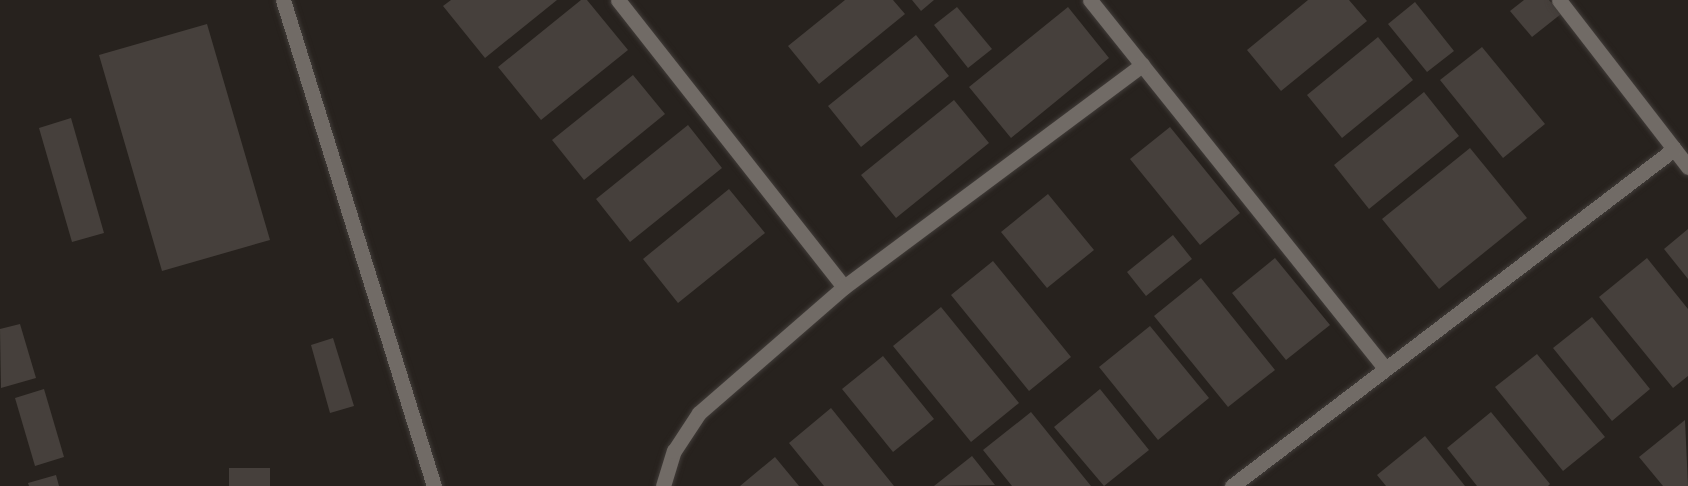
<!DOCTYPE html>
<html>
<head>
<meta charset="utf-8">
<style>
	body { margin:0 }
	#map { position:relative; width:1688px; height:486px; overflow:hidden; background:#27221e; font-family:"Open Sans",sans-serif }
	div>[style] { position:absolute }
	.building>* { inset:0; background:#46403c }
	.roads { filter:drop-shadow(0 0 2px #413c39) drop-shadow(0 0 2px #413c39) }
	.minor>* { height:15px; margin:-7.5px; padding:0 7.5px; transform-origin:7.5px; border-radius:7.5px; background:#716b66 }
	span { translate:-50% -50%; white-space:nowrap; text-align:center; line-height:1.15; -webkit-text-stroke:4.5px #27221e; paint-order:stroke }
</style>
</head>
<body>
<div id="map">
	<div class="building">
		<div style="clip-path:polygon(451px 0,557px 0,485px 58px,443px 6px)"></div>
		<div style="clip-path:polygon(581px 0,587px 0,628px 50px,541px 120px,498px 67px)"></div>
		<div style="clip-path:polygon(845px 0,893px 0,905px 14px,819px 84px,788px 46px)"></div>
		<div style="clip-path:polygon(912px 0,934px 0,921px 11px)"></div>
		<div style="clip-path:polygon(1308px 0,1349px 0,1367px 21px,1281px 91px,1247px 50px)"></div>
		<div style="clip-path:polygon(1524px 0,1549px 0,1561px 14px,1532px 37px,1510px 11px)"></div>
		<div style="clip-path:polygon(1415px 2px,1454px 51px,1427px 72px,1388px 24px)"></div>
		<div style="clip-path:polygon(957px 7px,992px 49px,968px 68px,934px 25px)"></div>
		<div style="clip-path:polygon(1068px 7px,1109px 58px,1011px 138px,969px 87px)"></div>
		<div style="clip-path:polygon(207px 24px,270px 240px,162px 271px,99px 55px)"></div>
		<div style="clip-path:polygon(916px 35px,949px 76px,861px 147px,828px 106px)"></div>
		<div style="clip-path:polygon(1378px 37px,1413px 80px,1342px 138px,1307px 95px)"></div>
		<div style="clip-path:polygon(1482px 47px,1545px 124px,1503px 158px,1440px 80px)"></div>
		<div style="clip-path:polygon(633px 75px,665px 114px,584px 180px,552px 140px)"></div>
		<div style="clip-path:polygon(1424px 92px,1459px 136px,1369px 209px,1334px 165px)"></div>
		<div style="clip-path:polygon(954px 100px,989px 143px,896px 218px,861px 175px)"></div>
		<div style="clip-path:polygon(71px 118px,104px 233px,72px 242px,39px 128px)"></div>
		<div style="clip-path:polygon(688px 125px,722px 168px,630px 242px,596px 199px)"></div>
		<div style="clip-path:polygon(1170px 127px,1240px 213px,1200px 245px,1130px 159px)"></div>
		<div style="clip-path:polygon(1470px 148px,1527px 218px,1439px 289px,1382px 219px)"></div>
		<div style="clip-path:polygon(729px 189px,765px 233px,678px 303px,643px 259px)"></div>
		<div style="clip-path:polygon(1048px 194px,1094px 250px,1047px 288px,1001px 232px)"></div>
		<div style="clip-path:polygon(1688px 229px,1688px 279px,1664px 249px)"></div>
		<div style="clip-path:polygon(1173px 235px,1192px 259px,1146px 296px,1127px 272px)"></div>
		<div style="clip-path:polygon(1275px 258px,1330px 325px,1286px 360px,1232px 293px)"></div>
		<div style="clip-path:polygon(1647px 258px,1688px 309px,1688px 376px,1673px 388px,1599px 297px)"></div>
		<div style="clip-path:polygon(993px 261px,1071px 357px,1029px 391px,951px 295px)"></div>
		<div style="clip-path:polygon(1201px 278px,1275px 370px,1228px 407px,1154px 316px)"></div>
		<div style="clip-path:polygon(941px 307px,1019px 403px,971px 442px,893px 346px)"></div>
		<div style="clip-path:polygon(1592px 317px,1650px 389px,1612px 421px,1553px 348px)"></div>
		<div style="clip-path:polygon(20px 324px,36px 378px,1px 388px,0 329px)"></div>
		<div style="clip-path:polygon(1150px 326px,1209px 398px,1158px 440px,1099px 367px)"></div>
		<div style="clip-path:polygon(333px 338px,354px 406px,330px 413px,311px 345px)"></div>
		<div style="clip-path:polygon(1537px 354px,1605px 437px,1563px 471px,1495px 387px)"></div>
		<div style="clip-path:polygon(883px 356px,934px 419px,893px 452px,842px 389px)"></div>
		<div style="clip-path:polygon(44px 389px,64px 457px,35px 466px,15px 398px)"></div>
		<div style="clip-path:polygon(1100px 389px,1149px 450px,1104px 486px,1054px 427px)"></div>
		<div style="clip-path:polygon(831px 408px,894px 486px,824px 486px,789px 443px)"></div>
		<div style="clip-path:polygon(1031px 412px,1091px 486px,1012px 486px,983px 450px)"></div>
		<div style="clip-path:polygon(1491px 412px,1550px 484px,1548px 486px,1477px 486px,1447px 448px)"></div>
		<div style="clip-path:polygon(1685px 420px,1688px 486px,1663px 486px,1639px 457px)"></div>
		<div style="clip-path:polygon(1425px 436px,1465px 486px,1386px 486px,1377px 475px)"></div>
		<div style="clip-path:polygon(972px 456px,995px 485px,934px 486px)"></div>
		<div style="clip-path:polygon(775px 457px,799px 486px,740px 486px)"></div>
		<div style="clip-path:polygon(229px 468px,270px 468px,270px 486px,229px 486px)"></div>
		<div style="clip-path:polygon(56px 475px,59px 486px,29px 486px,28px 483px)"></div>
	</div>
	<div class="roads">
		<div class="minor">
			<div style="left:283px;top:0;width:509px;rotate:72.74deg"></div>
			<div style="left:618px;top:0;width:365px;rotate:51.8deg"></div>
			<div style="left:1090px;top:0;width:469px;rotate:51.3deg"></div>
			<div style="left:1559px;top:0;width:211px;rotate:52.3deg"></div>
			<div style="left:663px;top:486px;width:37px;rotate:-73deg"></div>
			<div style="left:674px;top:451px;width:45px;rotate:-56.7deg"></div>
			<div style="left:699px;top:413px;width:192px;rotate:-41deg"></div>
			<div style="left:844px;top:287px;width:372px;rotate:-36.7deg"></div>
			<div style="left:1232px;top:486px;width:556px;rotate:-37.32deg"></div>
		</div>
	</div>
</div>
</body>
</html>
